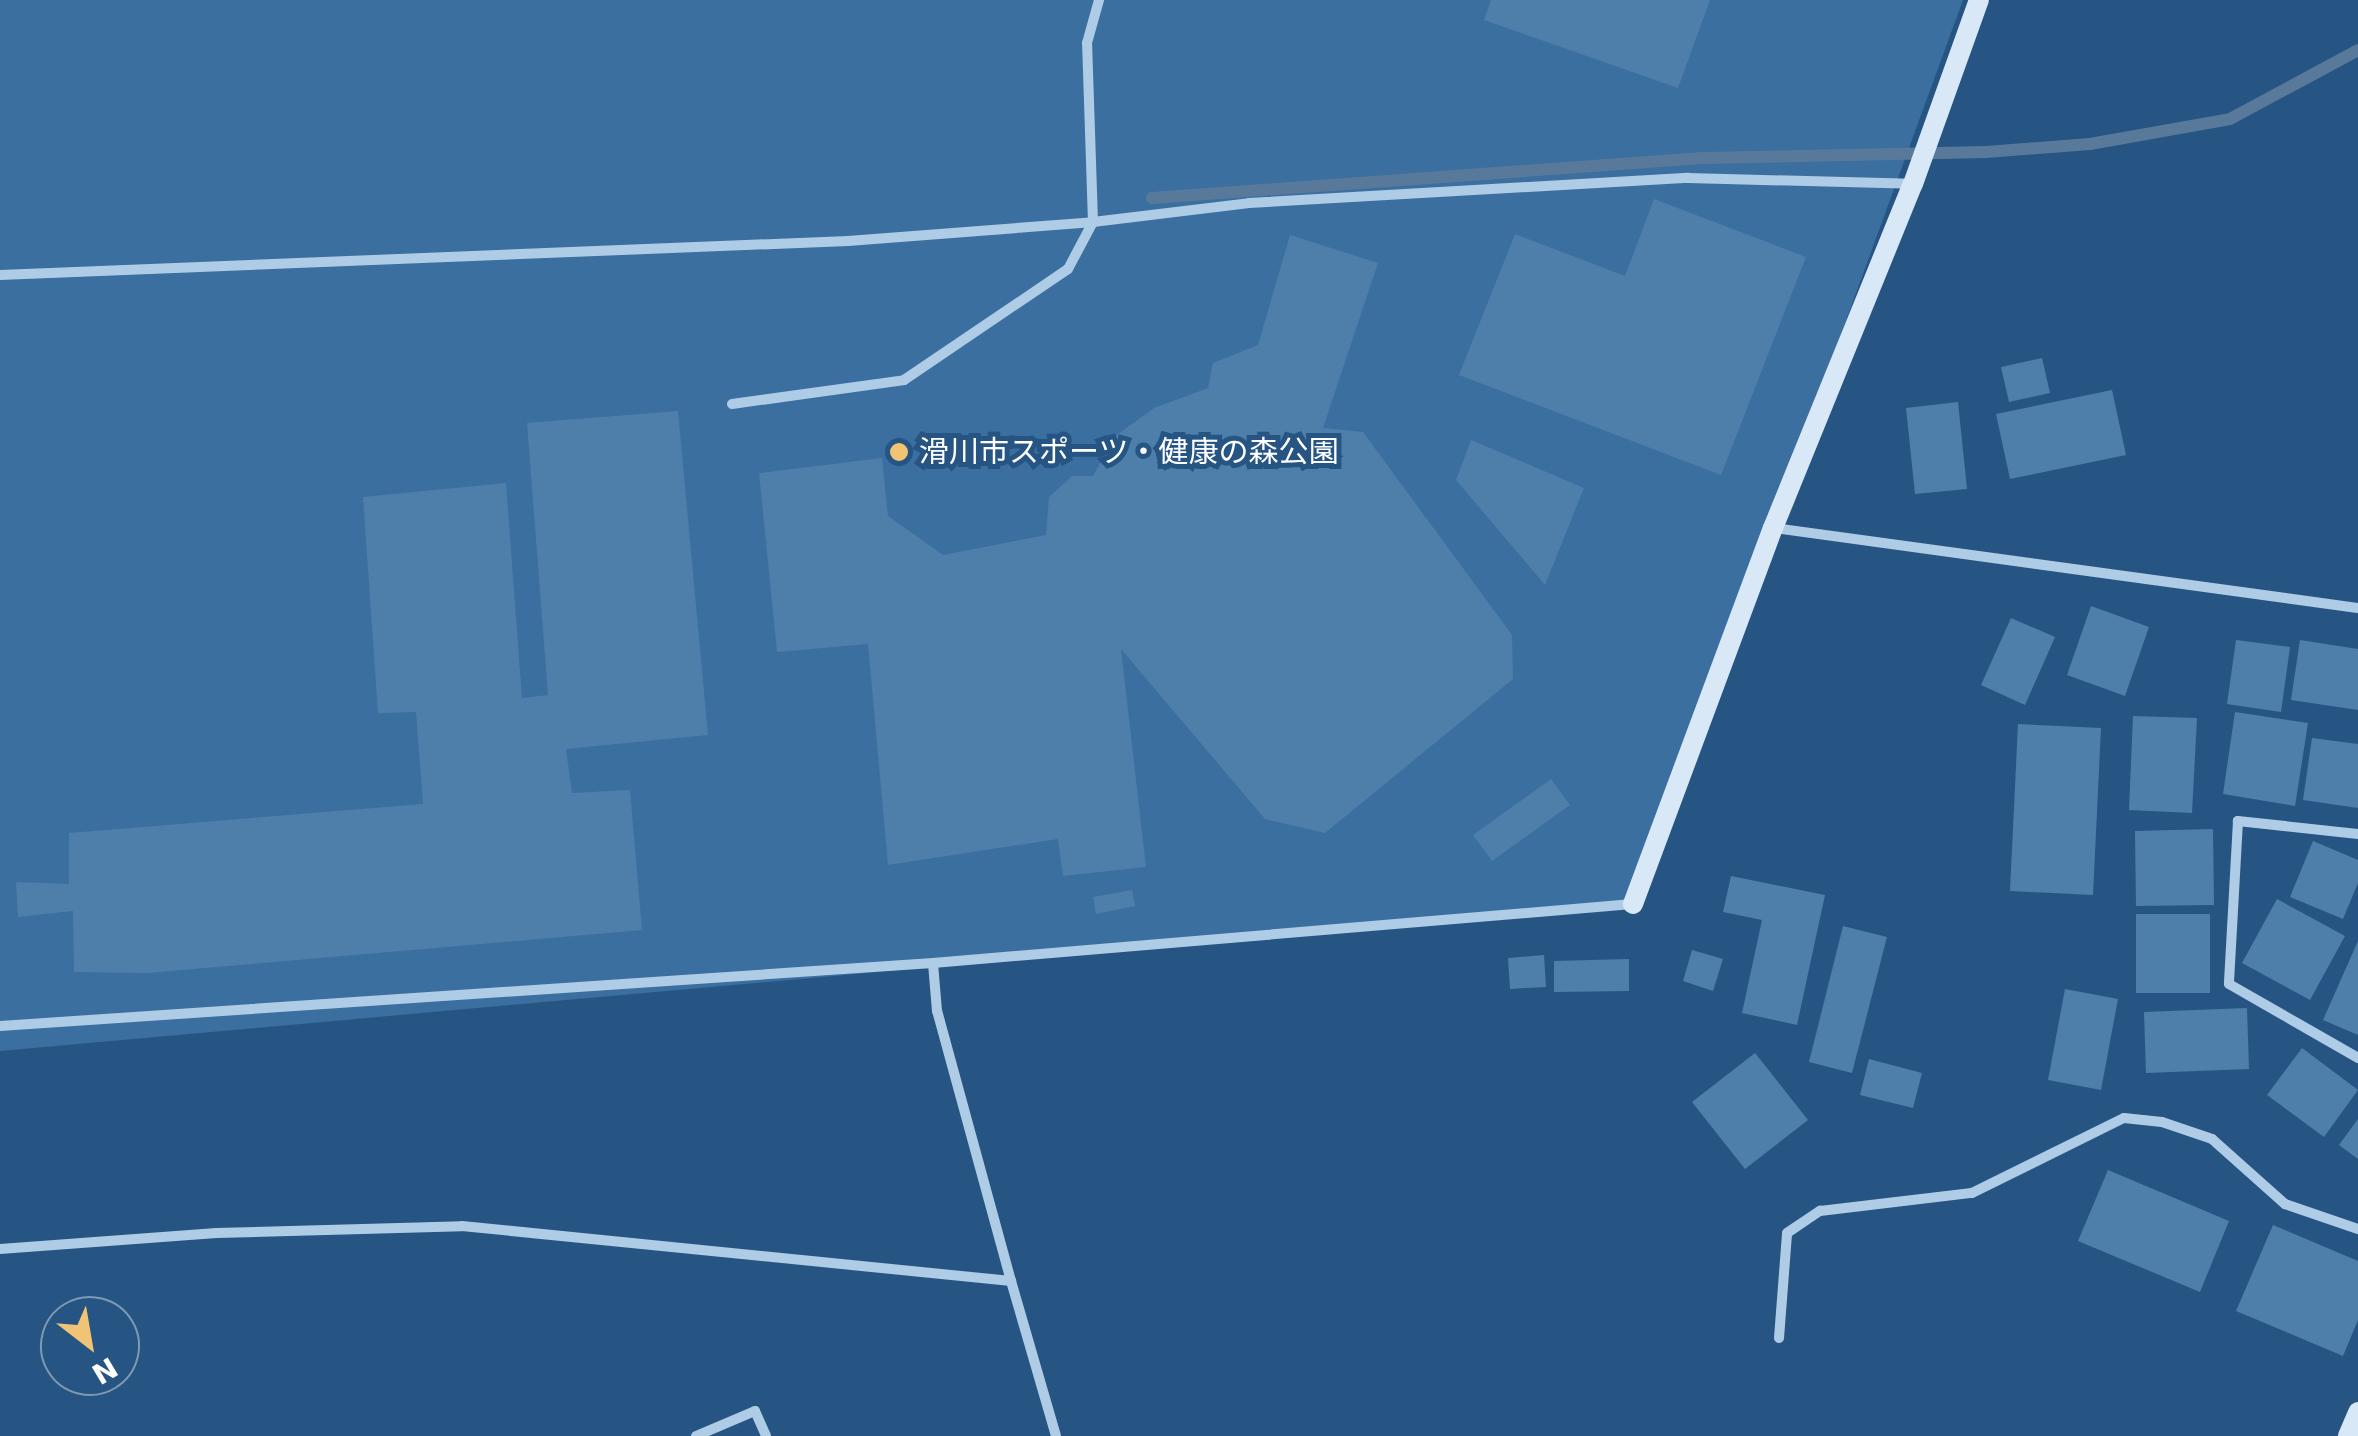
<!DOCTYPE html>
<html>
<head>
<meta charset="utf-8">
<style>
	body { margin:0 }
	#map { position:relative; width:2358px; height:1436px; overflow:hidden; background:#265584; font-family:"DejaVu Sans","Noto Sans JP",sans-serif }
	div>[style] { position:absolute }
	.green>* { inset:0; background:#3a6fa0 }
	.stream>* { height:12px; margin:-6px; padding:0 6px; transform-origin:6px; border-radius:6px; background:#59799a }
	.building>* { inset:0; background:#4e7fab }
	.street>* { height:10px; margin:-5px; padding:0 5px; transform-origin:5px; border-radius:5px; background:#afcce7 }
	.secondary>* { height:20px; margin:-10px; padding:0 10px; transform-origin:10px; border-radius:10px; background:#d9e8f7 }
	.dots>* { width:28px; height:28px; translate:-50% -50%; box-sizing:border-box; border:5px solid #265584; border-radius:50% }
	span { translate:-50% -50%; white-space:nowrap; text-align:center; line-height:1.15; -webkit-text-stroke:10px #265584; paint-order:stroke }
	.poi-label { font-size:30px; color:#fff }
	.left { translate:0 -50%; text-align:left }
	.north { position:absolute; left:40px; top:1296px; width:100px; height:100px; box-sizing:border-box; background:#265584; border:2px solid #7d99b5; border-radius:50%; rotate:149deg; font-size:28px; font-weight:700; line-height:40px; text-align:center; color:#fff }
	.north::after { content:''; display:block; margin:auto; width:35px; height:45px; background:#f0c474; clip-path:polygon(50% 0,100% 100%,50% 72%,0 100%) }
</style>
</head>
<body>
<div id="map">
	<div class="green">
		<div style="clip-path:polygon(0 0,1963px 0,1633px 904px,0 1051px)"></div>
	</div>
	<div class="stream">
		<div style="left:1152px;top:198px;width:552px;rotate:-4.15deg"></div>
		<div style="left:1703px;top:158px;width:283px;rotate:-1.2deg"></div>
		<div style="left:1986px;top:152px;width:104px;rotate:-4.4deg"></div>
		<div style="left:2090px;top:144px;width:142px;rotate:-10.1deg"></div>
		<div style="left:2230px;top:119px;width:145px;rotate:-28.3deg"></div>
	</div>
	<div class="building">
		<div style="clip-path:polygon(1491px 0,1710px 0,1678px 88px,1484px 20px)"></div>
		<div style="clip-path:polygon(1654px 199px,1806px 257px,1721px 475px,1459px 375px,1515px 234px,1625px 276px)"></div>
		<div style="clip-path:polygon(1290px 235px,1378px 263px,1323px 428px,1363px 432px,1512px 635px,1513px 679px,1325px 833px,1265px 819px,1121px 649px,1146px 867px,1063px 876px,1058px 839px,888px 865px,868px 644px,777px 652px,759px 473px,882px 458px,888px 516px,943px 555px,1046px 535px,1049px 497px,1072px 476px,1093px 476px,1114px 437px,1154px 408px,1208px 388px,1213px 363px,1258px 345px)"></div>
		<div style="clip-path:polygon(2042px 358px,2050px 393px,2009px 402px,2001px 367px)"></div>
		<div style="clip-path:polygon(2112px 390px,2126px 455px,2010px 479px,1996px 414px)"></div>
		<div style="clip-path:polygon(1958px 402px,1967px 489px,1915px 494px,1906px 408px)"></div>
		<div style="clip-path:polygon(678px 411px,708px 735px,566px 749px,572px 793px,630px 790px,642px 930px,148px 973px,74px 972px,73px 911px,18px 917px,16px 882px,69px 884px,69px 833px,423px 804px,416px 712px,378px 713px,363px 497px,506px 483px,522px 698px,548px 695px,527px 423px)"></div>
		<div style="clip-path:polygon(1471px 440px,1584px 488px,1545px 585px,1456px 480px)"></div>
		<div style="clip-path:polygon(2091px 606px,2149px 627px,2125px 696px,2067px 675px)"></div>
		<div style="clip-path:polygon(2011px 618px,2055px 637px,2025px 705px,1981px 685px)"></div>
		<div style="clip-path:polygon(2236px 640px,2290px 647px,2281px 712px,2227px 704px)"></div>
		<div style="clip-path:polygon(2300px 640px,2358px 649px,2358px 710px,2291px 700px)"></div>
		<div style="clip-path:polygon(2235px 712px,2308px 723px,2295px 806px,2223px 794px)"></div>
		<div style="clip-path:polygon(2133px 716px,2197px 718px,2192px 813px,2129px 810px)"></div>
		<div style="clip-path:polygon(2018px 724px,2101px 728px,2093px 895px,2010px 891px)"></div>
		<div style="clip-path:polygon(2312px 738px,2358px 744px,2358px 808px,2303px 800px)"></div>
		<div style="clip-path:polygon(1551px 779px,1570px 805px,1492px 861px,1473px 835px)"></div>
		<div style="clip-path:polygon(2213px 829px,2214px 905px,2136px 906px,2135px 831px)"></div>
		<div style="clip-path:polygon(2313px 841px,2358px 860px,2358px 883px,2343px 919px,2290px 897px)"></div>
		<div style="clip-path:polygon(1731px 876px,1825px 895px,1797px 1025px,1742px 1013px,1762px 920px,1723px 912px)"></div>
		<div style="clip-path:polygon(1132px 890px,1135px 906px,1096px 914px,1093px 897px)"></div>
		<div style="clip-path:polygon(2277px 899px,2345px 936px,2310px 1000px,2242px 963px)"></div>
		<div style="clip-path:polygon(2136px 914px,2210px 914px,2210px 993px,2136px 993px)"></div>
		<div style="clip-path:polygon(1843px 926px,1887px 937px,1852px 1073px,1809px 1062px)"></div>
		<div style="clip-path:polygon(2358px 941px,2358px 1035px,2323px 1020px)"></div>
		<div style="clip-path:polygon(1692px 950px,1723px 959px,1713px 991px,1683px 981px)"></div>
		<div style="clip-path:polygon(1544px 955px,1546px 987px,1510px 989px,1508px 958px)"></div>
		<div style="clip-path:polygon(1629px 959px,1629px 991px,1554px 992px,1554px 961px)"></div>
		<div style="clip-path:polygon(2065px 989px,2118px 999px,2101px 1090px,2048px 1080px)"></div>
		<div style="clip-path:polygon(2247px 1008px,2249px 1069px,2146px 1073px,2144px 1012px)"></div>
		<div style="clip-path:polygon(2302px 1048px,2358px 1090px,2324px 1137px,2267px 1095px)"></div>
		<div style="clip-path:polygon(1755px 1053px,1808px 1120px,1745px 1169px,1692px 1102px)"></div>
		<div style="clip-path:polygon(1869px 1059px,1922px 1073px,1913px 1108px,1860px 1095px)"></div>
		<div style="clip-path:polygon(2358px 1119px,2358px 1159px,2339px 1145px)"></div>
		<div style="clip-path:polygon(2108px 1170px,2229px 1221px,2200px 1292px,2078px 1241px)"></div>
		<div style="clip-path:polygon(2273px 1225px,2358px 1261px,2358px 1320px,2343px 1356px,2236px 1311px)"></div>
	</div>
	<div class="street">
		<div style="left:0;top:275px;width:849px;rotate:-2.3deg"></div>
		<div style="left:848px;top:241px;width:246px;rotate:-4.4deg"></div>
		<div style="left:1093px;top:222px;width:157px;rotate:-6.9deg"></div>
		<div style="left:1249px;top:203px;width:440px;rotate:-3.3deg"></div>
		<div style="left:1688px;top:178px;width:224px;rotate:1.5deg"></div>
		<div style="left:732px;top:404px;width:174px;rotate:-7.9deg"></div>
		<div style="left:904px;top:380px;width:198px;rotate:-34.1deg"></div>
		<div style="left:1068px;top:269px;width:53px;rotate:-62deg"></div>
		<div style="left:1093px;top:222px;width:179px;rotate:-91.9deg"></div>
		<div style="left:1087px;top:43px;width:45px;rotate:-74.4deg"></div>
		<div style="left:1774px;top:528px;width:589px;rotate:7.8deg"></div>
		<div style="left:2358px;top:834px;width:121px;rotate:-173.8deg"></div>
		<div style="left:2238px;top:821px;width:163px;rotate:93.2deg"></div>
		<div style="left:2229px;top:984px;width:149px;rotate:29.8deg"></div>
		<div style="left:0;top:1026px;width:935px;rotate:-3.86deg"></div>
		<div style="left:933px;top:963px;width:702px;rotate:-4.82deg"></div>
		<div style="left:0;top:1249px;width:217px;rotate:-4.2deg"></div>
		<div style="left:216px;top:1233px;width:246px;rotate:-1.6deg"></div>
		<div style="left:462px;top:1226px;width:552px;rotate:5.72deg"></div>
		<div style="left:1011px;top:1281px;width:280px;rotate:-105.3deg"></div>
		<div style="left:937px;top:1011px;width:48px;rotate:-94.8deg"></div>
		<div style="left:1011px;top:1281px;width:161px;rotate:73.8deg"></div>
		<div style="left:1779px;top:1338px;width:105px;rotate:-85.6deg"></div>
		<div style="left:1787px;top:1233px;width:40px;rotate:-34deg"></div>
		<div style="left:1820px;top:1211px;width:153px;rotate:-6.8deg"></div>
		<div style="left:1972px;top:1193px;width:169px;rotate:-26.3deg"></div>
		<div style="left:2124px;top:1118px;width:38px;rotate:6deg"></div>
		<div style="left:2162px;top:1122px;width:53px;rotate:18.8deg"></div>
		<div style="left:2212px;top:1139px;width:98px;rotate:41.7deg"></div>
		<div style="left:2285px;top:1204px;width:77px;rotate:18.9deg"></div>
		<div style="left:696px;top:1436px;width:64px;rotate:-23deg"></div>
		<div style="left:755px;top:1411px;width:27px;rotate:66deg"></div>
	</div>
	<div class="secondary">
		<div style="left:1633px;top:904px;width:401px;rotate:-69.6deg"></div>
		<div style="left:1773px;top:528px;width:371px;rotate:-67.9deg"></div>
		<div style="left:1913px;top:184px;width:195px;rotate:-70.3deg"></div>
		<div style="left:2348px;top:1436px;width:26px;rotate:-67deg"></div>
	</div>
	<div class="dots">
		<div style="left:899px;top:452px;background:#f0c474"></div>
	</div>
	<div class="poi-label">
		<span class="left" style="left:919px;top:452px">滑川市スポーツ・健康の森公園</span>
	</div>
	<div class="north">N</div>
</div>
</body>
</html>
